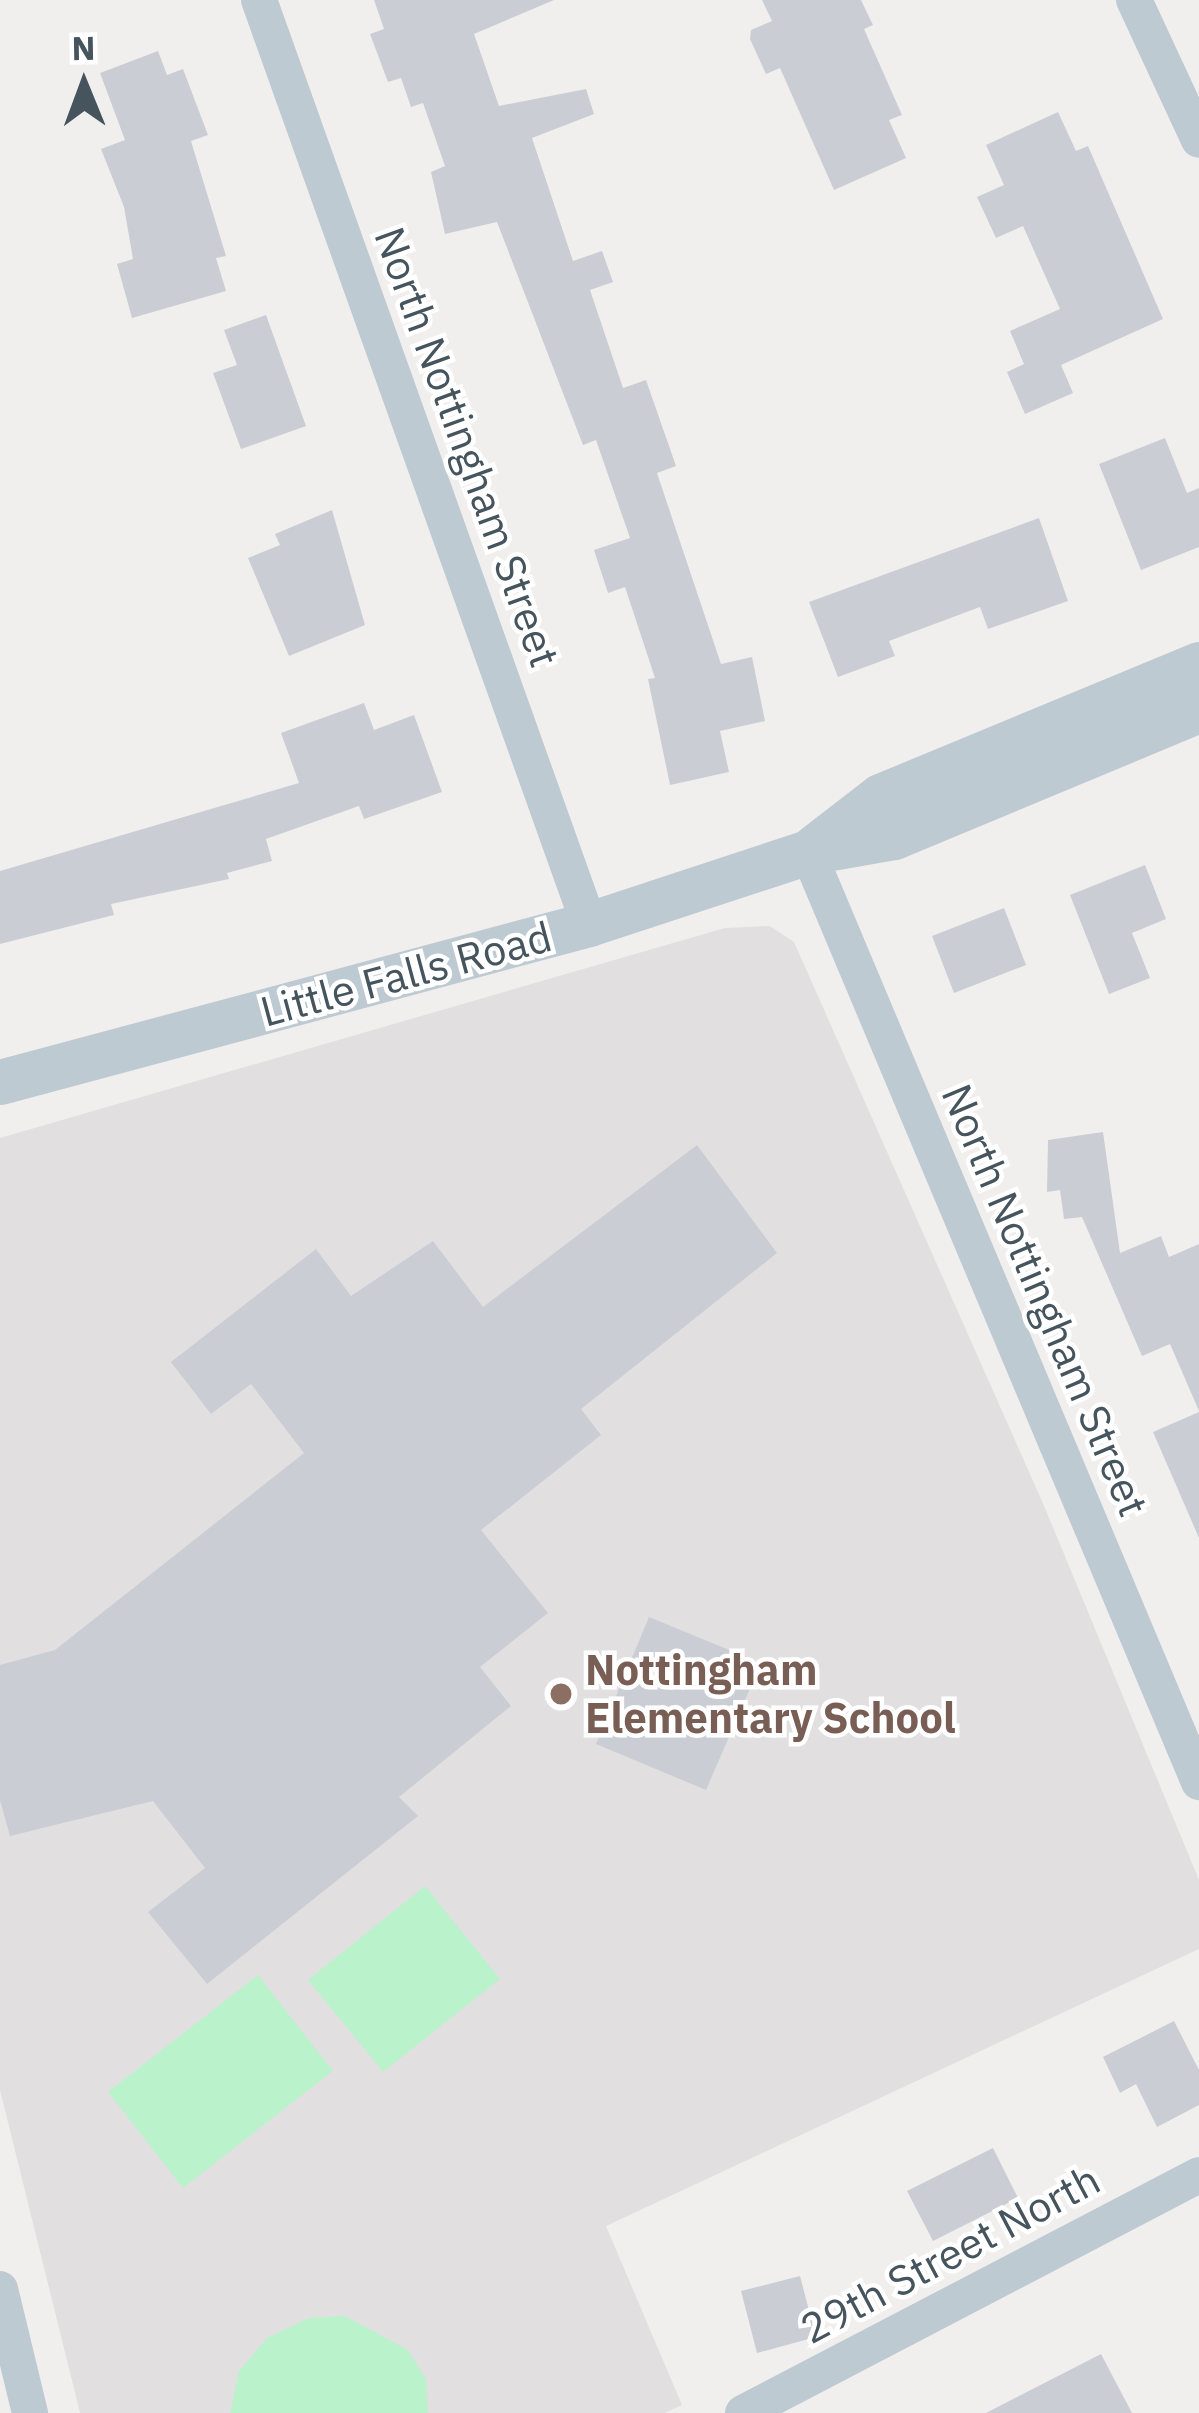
<!DOCTYPE html>
<html>
<head>
<meta charset="utf-8">
<style>
	body { margin:0 }
	#map { position:relative; width:1199px; height:2413px; overflow:hidden; background:#f1eeee; font-family:"IBM Plex Sans",sans-serif }
	div>[style] { position:absolute }
	.education>* { inset:0; background:#e2dfe1 }
	.green>* { inset:0; background:#baf2cb }
	.building>* { inset:0; background:#caced4 }
	.minor>* { height:36px; margin:-18px; padding:0 18px; transform-origin:18px; border-radius:18px; background:#becad2 }
	.tertiary>* { height:45px; margin:-22.5px; padding:0 22.5px; transform-origin:22.5px; border-radius:22.5px; background:#becad2 }
	.dots>* { width:33px; height:33px; translate:-50% -50%; box-sizing:border-box; border:6px solid #fff; border-radius:50% }
	span { translate:-50% -50%; white-space:nowrap; text-align:center; line-height:1.15; -webkit-text-stroke:9px #fff; paint-order:stroke }
	.street-label { font-size:42px; color:#45545d }
	.education-label { font-size:42px; color:#785e54; font-weight:700 }
	.left { translate:0 -50%; text-align:left }
	.north { position:absolute; left:24px; top:24px; width:120px; height:120px; -webkit-text-stroke:9px #fff; paint-order:stroke; rotate:359deg; font-size:33px; font-weight:700; line-height:48px; text-align:center; color:#45545d }
	.north::after { content:''; display:block; margin:auto; width:42px; height:54px; background:#45545d; clip-path:polygon(50% 0,100% 100%,50% 72%,0 100%) }
</style>
</head>
<body>
<div id="map">
	<div class="education">
		<div style="clip-path:polygon(770px 926px,794px 942px,1045px 1508px,1199px 1880px,1199px 1949px,606px 2226px,682px 2405px,665px 2413px,80px 2413px,0 2090px,0 1138px,725px 928px)"></div>
	</div>
	<div class="green">
		<div style="clip-path:polygon(425px 1886px,500px 1979px,383px 2072px,308px 1980px)"></div>
		<div style="clip-path:polygon(258px 1975px,333px 2071px,183px 2188px,108px 2092px)"></div>
		<div style="clip-path:polygon(345px 2316px,408px 2350px,426px 2379px,428px 2413px,230px 2413px,239px 2371px,267px 2338px,309px 2318px)"></div>
	</div>
	<div class="building">
		<div style="clip-path:polygon(374px 0,554px 0,474px 34px,499px 106px,586px 89px,594px 114px,532px 138px,573px 261px,602px 251px,613px 282px,590px 290px,623px 388px,646px 380px,676px 466px,657px 473px,721px 664px,752px 657px,765px 721px,720px 731px,729px 772px,670px 785px,648px 679px,655px 678px,625px 587px,608px 593px,594px 550px,630px 538px,596px 440px,583px 445px,497px 222px,445px 234px,431px 172px,445px 166px,423px 103px,411px 107px,401px 78px,388px 82px,370px 34px,384px 29px)"></div>
		<div style="clip-path:polygon(762px 0,861px 0,873px 25px,864px 29px,902px 115px,889px 120px,906px 158px,834px 190px,780px 68px,766px 74px,750px 39px,751px 30px,772px 21px)"></div>
		<div style="clip-path:polygon(158px 51px,167px 75px,183px 69px,208px 135px,191px 141px,226px 256px,216px 258px,226px 291px,132px 318px,117px 264px,133px 259px,124px 207px,101px 149px,125px 140px,100px 73px)"></div>
		<div style="clip-path:polygon(1058px 112px,1076px 151px,1088px 146px,1163px 319px,1061px 365px,1073px 393px,1025px 414px,1007px 372px,1024px 364px,1010px 331px,1060px 309px,1023px 226px,996px 238px,977px 197px,1004px 185px,986px 145px)"></div>
		<div style="clip-path:polygon(266px 315px,306px 426px,241px 449px,213px 373px,237px 365px,224px 330px)"></div>
		<div style="clip-path:polygon(1165px 438px,1187px 493px,1199px 488px,1199px 547px,1141px 570px,1099px 464px)"></div>
		<div style="clip-path:polygon(332px 510px,365px 625px,289px 656px,248px 558px,280px 545px,275px 534px)"></div>
		<div style="clip-path:polygon(1039px 518px,1068px 601px,988px 629px,980px 607px,889px 641px,895px 656px,838px 677px,809px 602px)"></div>
		<div style="clip-path:polygon(364px 703px,374px 730px,414px 715px,442px 792px,364px 819px,359px 806px,266px 839px,272px 861px,227px 873px,229px 879px,111px 904px,114px 915px,0 944px,0 871px,299px 783px,281px 733px)"></div>
		<div style="clip-path:polygon(1145px 865px,1166px 919px,1132px 933px,1150px 978px,1109px 994px,1070px 895px)"></div>
		<div style="clip-path:polygon(1004px 908px,1026px 965px,954px 993px,932px 936px)"></div>
		<div style="clip-path:polygon(1103px 1132px,1120px 1253px,1161px 1236px,1169px 1257px,1199px 1244px,1199px 1411px,1170px 1344px,1142px 1356px,1082px 1217px,1064px 1219px,1060px 1190px,1047px 1192px,1048px 1140px)"></div>
		<div style="clip-path:polygon(697px 1145px,777px 1253px,581px 1409px,601px 1435px,481px 1530px,548px 1613px,480px 1667px,511px 1706px,399px 1797px,418px 1816px,207px 1984px,148px 1912px,205px 1868px,153px 1801px,10px 1836px,0 1800px,0 1665px,55px 1650px,304px 1453px,251px 1384px,211px 1414px,171px 1362px,316px 1249px,351px 1296px,433px 1241px,483px 1307px)"></div>
		<div style="clip-path:polygon(1199px 1412px,1199px 1538px,1153px 1432px)"></div>
		<div style="clip-path:polygon(649px 1617px,761px 1663px,706px 1790px,596px 1744px)"></div>
		<div style="clip-path:polygon(1174px 2021px,1199px 2070px,1199px 2105px,1157px 2127px,1136px 2084px,1120px 2093px,1103px 2057px)"></div>
		<div style="clip-path:polygon(993px 2148px,1018px 2198px,933px 2241px,907px 2191px)"></div>
		<div style="clip-path:polygon(800px 2276px,816px 2337px,757px 2353px,741px 2291px)"></div>
		<div style="clip-path:polygon(1101px 2354px,1132px 2413px,986px 2413px)"></div>
	</div>
	<div class="minor">
		<div style="left:259px;top:0;width:981px;rotate:70.35deg"></div>
		<div style="left:1134px;top:0;width:154px;rotate:65.1deg"></div>
		<div style="left:808px;top:852px;width:1009px;rotate:67.2deg"></div>
		<div style="left:0;top:2289px;width:128px;rotate:76.4deg"></div>
		<div style="left:743px;top:2413px;width:514px;rotate:-27.56deg"></div>
	</div>
	<div class="tertiary">
		<div style="left:814px;top:847px;width:83px;rotate:-37.7deg"></div>
		<div style="left:880px;top:796px;width:345px;rotate:-22.5deg"></div>
		<div style="left:0;top:1082px;width:610px;rotate:-15.02deg"></div>
		<div style="left:589px;top:924px;width:231px;rotate:-18.2deg"></div>
		<div style="left:808px;top:852px;width:87px;rotate:-9.9deg"></div>
		<div style="left:894px;top:837px;width:330px;rotate:-22.6deg"></div>
	</div>
	<div class="dots">
		<div style="left:561px;top:1694px;background:#8d6e63"></div>
	</div>
	<div class="street-label">
		<span style="left:467px;top:447px;rotate:70deg">North Nottingham Street</span>
		<span style="left:406px;top:974px;rotate:-15deg">Little Falls Road</span>
		<span style="left:1045px;top:1300px;rotate:67deg">North Nottingham Street</span>
		<span style="left:950px;top:2254px;rotate:-28deg">29th Street North</span>
	</div>
	<div class="education-label">
		<span class="left" style="left:585px;top:1694px">Nottingham<br>Elementary School</span>
	</div>
	<div class="north">N</div>
</div>
</body>
</html>
